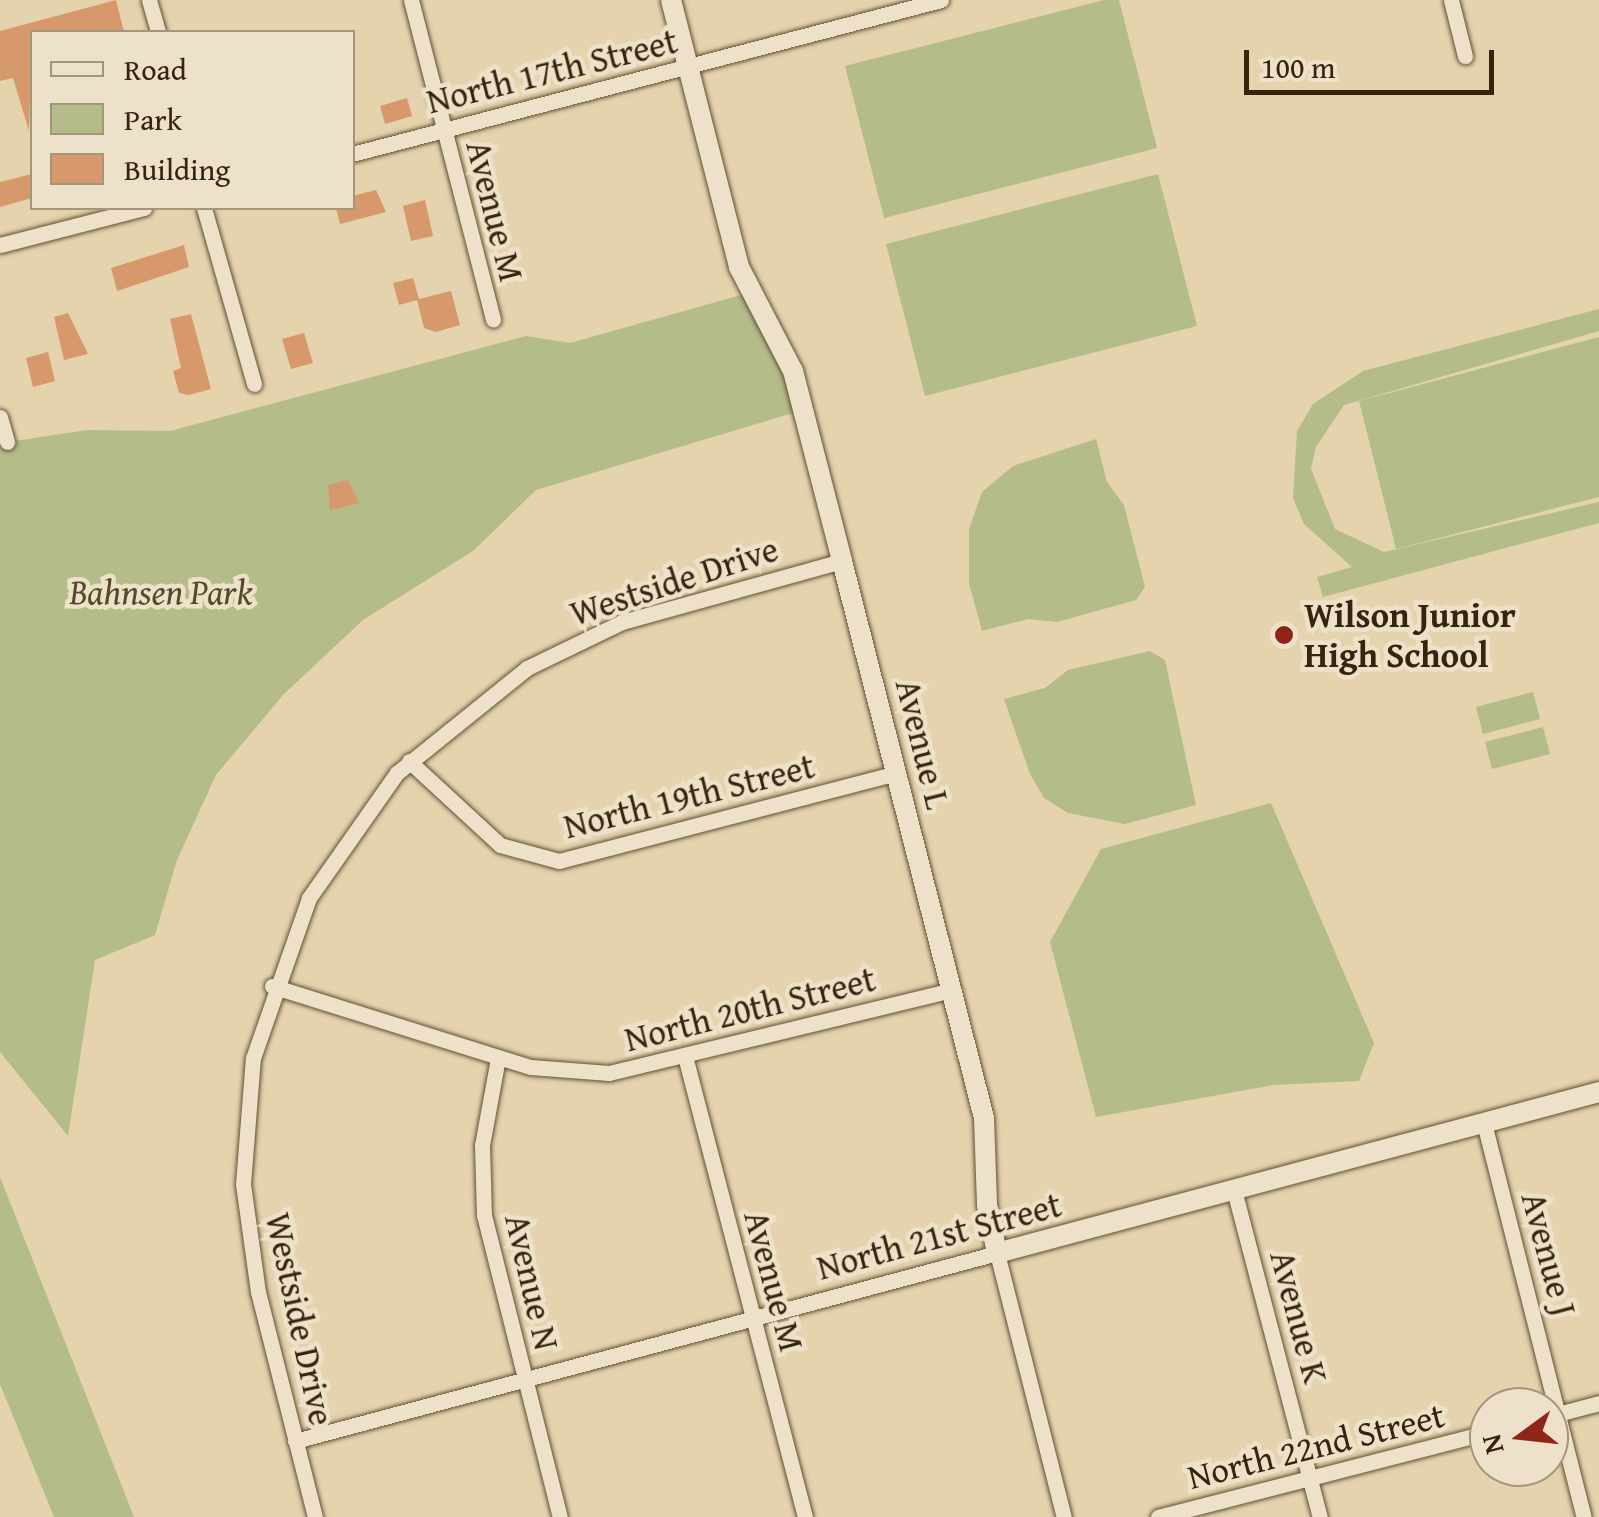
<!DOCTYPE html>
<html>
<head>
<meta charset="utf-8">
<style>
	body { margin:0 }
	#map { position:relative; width:1599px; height:1517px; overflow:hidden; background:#e4d3ac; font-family:"Gentium Book Plus",serif }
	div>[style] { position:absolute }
	.green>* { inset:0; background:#b4bc89 }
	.building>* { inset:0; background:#d7996c }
	.roads { filter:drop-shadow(0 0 2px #615034) drop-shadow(0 0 2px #615034) }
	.minor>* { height:15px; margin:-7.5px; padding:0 7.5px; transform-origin:7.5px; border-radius:7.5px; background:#ede2c9 }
	.tertiary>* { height:20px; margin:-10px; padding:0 10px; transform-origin:10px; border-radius:10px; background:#ede2c9 }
	.dots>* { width:28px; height:28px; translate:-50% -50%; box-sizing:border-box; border:5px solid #ede2c9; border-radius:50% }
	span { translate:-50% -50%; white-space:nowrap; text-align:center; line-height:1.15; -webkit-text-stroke:9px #ede2c9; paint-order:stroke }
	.street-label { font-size:35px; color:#35250c }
	.park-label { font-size:35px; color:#554b2b; font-style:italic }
	.poi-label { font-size:35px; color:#35250c; font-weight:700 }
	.left { translate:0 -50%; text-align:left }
	.legend { position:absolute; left:30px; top:30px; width:325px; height:180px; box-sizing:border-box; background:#ede2c9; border:2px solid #a3967d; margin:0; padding:12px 18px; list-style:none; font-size:30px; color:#35250c }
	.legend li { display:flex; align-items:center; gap:20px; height:50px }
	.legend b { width:50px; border:2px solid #a3967d }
	.north { position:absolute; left:1469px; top:1387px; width:100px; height:100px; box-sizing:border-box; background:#ede2c9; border:2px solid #a3967d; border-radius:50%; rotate:255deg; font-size:28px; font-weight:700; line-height:40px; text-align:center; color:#35250c }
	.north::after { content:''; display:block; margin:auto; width:35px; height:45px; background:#8f2418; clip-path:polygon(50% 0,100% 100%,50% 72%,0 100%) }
	.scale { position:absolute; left:1244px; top:50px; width:250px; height:45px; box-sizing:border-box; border:5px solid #35250c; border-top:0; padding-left:12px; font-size:30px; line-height:35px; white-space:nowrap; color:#35250c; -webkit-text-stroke:8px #ede2c9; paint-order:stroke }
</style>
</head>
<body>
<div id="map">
	<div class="green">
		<div style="clip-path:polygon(1104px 0,1119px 0,1157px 148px,884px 218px,845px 66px)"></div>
		<div style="clip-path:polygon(1158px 174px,1197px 326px,925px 396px,886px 244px)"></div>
		<div style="clip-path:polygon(748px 293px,803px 410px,536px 490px,473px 551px,363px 620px,284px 694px,216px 775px,177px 860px,155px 935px,95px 960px,68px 1136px,0 1052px,0 416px,8px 442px,87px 430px,170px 431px,526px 336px,570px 343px)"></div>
		<div style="clip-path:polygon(1599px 309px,1599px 331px,1344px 405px,1316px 447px,1311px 469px,1335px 529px,1384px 552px,1599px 502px,1599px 523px,1323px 597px,1317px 577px,1352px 567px,1304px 524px,1293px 498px,1297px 431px,1313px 404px,1363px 371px)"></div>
		<div style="clip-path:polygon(1599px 337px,1599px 497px,1396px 549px,1359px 401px)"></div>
		<div style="clip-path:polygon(1096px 439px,1107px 482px,1124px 505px,1145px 587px,1136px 600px,1057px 622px,1028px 619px,982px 631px,969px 583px,969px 529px,982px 492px,1013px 466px)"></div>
		<div style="clip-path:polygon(1150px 651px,1165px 660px,1196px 805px,1125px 824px,1068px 813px,1044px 798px,1030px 774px,1004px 699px,1045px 688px,1068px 670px)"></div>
		<div style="clip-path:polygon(1533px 692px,1540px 719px,1483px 734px,1476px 707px)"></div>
		<div style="clip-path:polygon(1543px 727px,1550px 754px,1492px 769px,1485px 742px)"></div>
		<div style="clip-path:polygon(1271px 803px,1374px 1043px,1359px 1081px,1273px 1085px,1096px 1117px,1050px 942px,1101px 849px)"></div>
		<div style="clip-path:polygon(0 1177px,134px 1517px,54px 1517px,0 1384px)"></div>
	</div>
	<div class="building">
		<div style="clip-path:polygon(116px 0,124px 32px,32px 32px,29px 131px,13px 78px,0 81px,0 31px)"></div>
		<div style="clip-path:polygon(407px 98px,412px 116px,385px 124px,380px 106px)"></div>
		<div style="clip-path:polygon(32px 174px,32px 198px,0 207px,0 182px)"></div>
		<div style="clip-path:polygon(376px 190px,386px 212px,340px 224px,336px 208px,352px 208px,352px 196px)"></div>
		<div style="clip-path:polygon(425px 200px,433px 236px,411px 241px,403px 206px)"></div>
		<div style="clip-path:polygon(184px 245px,189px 267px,117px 291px,111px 268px)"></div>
		<div style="clip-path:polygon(413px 278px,419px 299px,451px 291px,460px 325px,436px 332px,424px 328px,417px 300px,399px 305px,393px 283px)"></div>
		<div style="clip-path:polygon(68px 313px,88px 354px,64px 360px,54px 317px)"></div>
		<div style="clip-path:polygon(191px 314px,211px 389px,189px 395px,179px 393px,173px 371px,181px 368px,170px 319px)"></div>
		<div style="clip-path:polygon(304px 333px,313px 363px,291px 369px,282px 339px)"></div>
		<div style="clip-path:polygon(48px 352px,55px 381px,33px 387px,26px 358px)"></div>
		<div style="clip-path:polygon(348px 480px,359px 503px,330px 510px,328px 485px)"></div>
	</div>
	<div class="roads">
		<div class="minor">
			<div style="left:149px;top:0;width:33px;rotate:74deg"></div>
			<div style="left:411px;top:0;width:330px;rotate:75.6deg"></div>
			<div style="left:1451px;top:0;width:58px;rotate:76deg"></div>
			<div style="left:352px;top:154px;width:609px;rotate:-14.65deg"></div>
			<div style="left:204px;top:208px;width:183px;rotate:74.1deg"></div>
			<div style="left:0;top:245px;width:149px;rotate:-14.4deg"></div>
			<div style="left:0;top:417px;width:26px;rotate:74deg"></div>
			<div style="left:409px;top:761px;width:124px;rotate:42.7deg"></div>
			<div style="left:500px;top:845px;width:61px;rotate:15.2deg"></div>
			<div style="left:559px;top:861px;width:349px;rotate:-14.6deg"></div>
			<div style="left:272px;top:986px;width:271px;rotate:17.4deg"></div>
			<div style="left:531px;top:1067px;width:78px;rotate:4.4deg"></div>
			<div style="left:609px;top:1073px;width:353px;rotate:-13.6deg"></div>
			<div style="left:498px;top:1058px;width:88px;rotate:100.4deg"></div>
			<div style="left:482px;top:1145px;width:70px;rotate:88.4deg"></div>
			<div style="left:484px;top:1215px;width:311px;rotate:75.9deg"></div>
			<div style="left:686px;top:1060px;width:472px;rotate:75.4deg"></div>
			<div style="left:1484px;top:1123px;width:406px;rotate:75.8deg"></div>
			<div style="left:1234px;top:1190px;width:338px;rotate:75.3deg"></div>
			<div style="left:1550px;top:1416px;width:51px;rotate:-14.9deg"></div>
			<div style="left:295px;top:1441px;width:727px;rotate:-14.99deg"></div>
			<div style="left:997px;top:1253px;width:272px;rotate:75.8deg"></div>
			<div style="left:315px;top:1517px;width:232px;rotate:-104.2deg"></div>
			<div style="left:258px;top:1292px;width:109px;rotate:-97.9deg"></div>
			<div style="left:243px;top:1184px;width:126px;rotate:-85.5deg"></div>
			<div style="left:253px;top:1058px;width:170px;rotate:-70.7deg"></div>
			<div style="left:309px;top:898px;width:153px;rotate:-54.9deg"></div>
			<div style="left:397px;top:773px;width:167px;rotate:-38.9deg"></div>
			<div style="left:527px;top:668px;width:106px;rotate:-25.8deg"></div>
			<div style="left:622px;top:622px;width:228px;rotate:-15.5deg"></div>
			<div style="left:1158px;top:1517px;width:342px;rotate:-14.4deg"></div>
		</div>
		<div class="tertiary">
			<div style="left:671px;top:0;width:276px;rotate:75.7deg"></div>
			<div style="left:739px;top:267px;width:117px;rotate:62.6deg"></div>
			<div style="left:793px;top:371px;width:196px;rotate:75.5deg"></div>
			<div style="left:842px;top:561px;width:575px;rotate:75.7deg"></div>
			<div style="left:984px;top:1118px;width:87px;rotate:88deg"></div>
			<div style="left:987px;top:1205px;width:49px;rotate:78.2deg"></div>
			<div style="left:997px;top:1253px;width:623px;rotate:-14.97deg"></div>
		</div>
	</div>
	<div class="dots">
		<div style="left:1284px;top:635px;background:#8f2418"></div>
	</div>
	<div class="street-label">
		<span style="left:552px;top:71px;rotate:-14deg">North 17th Street</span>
		<span style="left:495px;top:211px;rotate:76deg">Avenue M</span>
		<span style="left:674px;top:581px;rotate:-18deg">Westside Drive</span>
		<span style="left:923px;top:744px;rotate:76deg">Avenue L</span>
		<span style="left:689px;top:796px;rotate:-14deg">North 19th Street</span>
		<span style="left:750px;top:1009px;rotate:-14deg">North 20th Street</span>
		<span style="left:939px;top:1236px;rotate:-15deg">North 21st Street</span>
		<span style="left:1549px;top:1254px;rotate:75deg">Avenue J</span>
		<span style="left:774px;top:1281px;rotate:75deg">Avenue M</span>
		<span style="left:532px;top:1282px;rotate:77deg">Avenue N</span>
		<span style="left:1299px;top:1317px;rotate:75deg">Avenue K</span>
		<span style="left:300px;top:1319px;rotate:78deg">Westside Drive</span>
		<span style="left:1316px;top:1446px;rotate:-14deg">North 22nd Street</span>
	</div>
	<div class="park-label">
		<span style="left:161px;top:592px">Bahnsen Park</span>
	</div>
	<div class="poi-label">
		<span class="left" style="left:1304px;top:635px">Wilson Junior<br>High School</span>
	</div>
	<ul class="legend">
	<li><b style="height:12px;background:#ede2c9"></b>Road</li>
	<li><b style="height:28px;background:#b4bc89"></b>Park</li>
	<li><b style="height:28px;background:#d7996c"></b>Building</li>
	</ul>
	<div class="north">N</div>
	<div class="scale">100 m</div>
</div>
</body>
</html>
